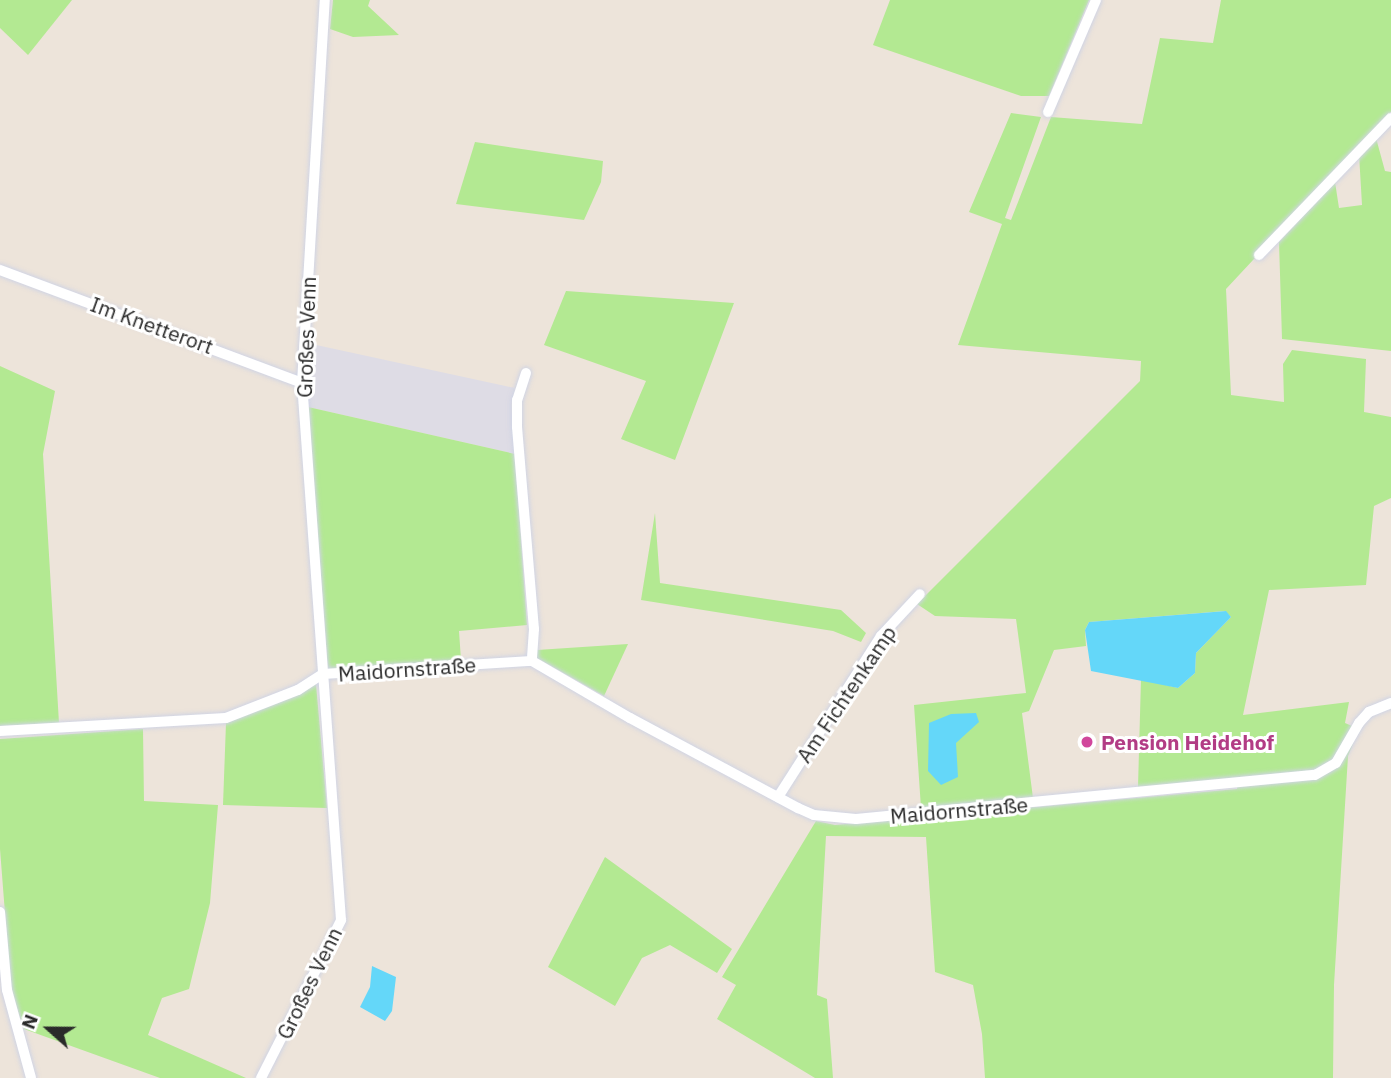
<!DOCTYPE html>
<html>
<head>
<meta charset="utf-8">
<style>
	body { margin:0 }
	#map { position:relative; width:1391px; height:1078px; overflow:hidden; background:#ede4da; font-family:"IBM Plex Sans",sans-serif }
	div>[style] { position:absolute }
	.industrial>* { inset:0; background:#dedce5 }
	.green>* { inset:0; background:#b3e992 }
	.water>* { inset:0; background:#64d7f9 }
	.roads { filter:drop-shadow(0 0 2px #d0d4e4) drop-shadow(0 0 2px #d0d4e4) }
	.minor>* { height:10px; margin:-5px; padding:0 5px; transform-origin:5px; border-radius:5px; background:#fff }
	.dots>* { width:19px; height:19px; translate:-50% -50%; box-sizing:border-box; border:4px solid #fff; border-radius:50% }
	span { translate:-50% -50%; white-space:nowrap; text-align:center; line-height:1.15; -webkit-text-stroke:6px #fff; paint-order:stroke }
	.street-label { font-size:21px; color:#2a2a2a }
	.hotel-label { font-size:21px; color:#b23c85; font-weight:700 }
	.left { translate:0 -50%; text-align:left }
	.north { position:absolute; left:14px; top:994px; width:70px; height:70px; -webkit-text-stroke:5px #fff; paint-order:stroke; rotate:291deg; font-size:19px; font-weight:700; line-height:28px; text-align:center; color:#2a2a2a }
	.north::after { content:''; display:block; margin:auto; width:24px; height:32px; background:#2a2a2a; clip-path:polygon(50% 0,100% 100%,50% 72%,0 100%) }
</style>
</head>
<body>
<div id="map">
	<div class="industrial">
		<div style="clip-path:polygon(307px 343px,515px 388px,511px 405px,515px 454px,308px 407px)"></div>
	</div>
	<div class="green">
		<div style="clip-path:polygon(0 0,72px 0,28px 55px,0 28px)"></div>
		<div style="clip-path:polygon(333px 0,370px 0,368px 6px,399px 35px,353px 37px,330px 29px)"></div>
		<div style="clip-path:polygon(890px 0,1089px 0,1049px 96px,1021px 96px,873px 45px)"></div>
		<div style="clip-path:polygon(1221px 0,1391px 0,1391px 112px,1226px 289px,1231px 395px,1284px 402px,1283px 364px,1292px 350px,1366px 359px,1364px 412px,1391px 417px,1391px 498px,1374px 506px,1366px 585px,1269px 590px,1243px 715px,1349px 702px,1345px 723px,1359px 729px,1348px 756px,1334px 985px,1333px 1078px,985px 1078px,982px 1034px,973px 985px,935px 972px,926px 837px,826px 836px,817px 995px,827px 999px,833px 1078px,815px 1078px,717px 1019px,736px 985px,722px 977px,816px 821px,835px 825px,1237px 789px,1238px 780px,1138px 787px,1141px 679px,1178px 688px,1195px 673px,1196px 653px,1231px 617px,1225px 611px,1089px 622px,1085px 630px,1086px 646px,1054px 650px,1029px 711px,1022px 713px,1033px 798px,921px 808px,914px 705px,1026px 693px,1016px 619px,935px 616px,917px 604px,1140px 381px,1141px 361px,958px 345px,1002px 224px,969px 212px,1011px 113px,1041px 117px,1005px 218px,1011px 220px,1051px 117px,1142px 124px,1160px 38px,1213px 43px)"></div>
		<div style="clip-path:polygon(1376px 138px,1385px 171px,1391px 172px,1391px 351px,1282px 339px,1279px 242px,1335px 182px,1339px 208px,1362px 205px,1359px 154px)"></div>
		<div style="clip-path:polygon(475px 142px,603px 161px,601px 182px,584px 220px,456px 204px)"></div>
		<div style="clip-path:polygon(566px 291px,734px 303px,675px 460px,621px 439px,646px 381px,544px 345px)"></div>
		<div style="clip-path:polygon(0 366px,55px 391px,43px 454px,59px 723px,0 726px)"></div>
		<div style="clip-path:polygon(308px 407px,515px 454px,527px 625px,459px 631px,461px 660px,328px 670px)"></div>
		<div style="clip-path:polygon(655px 513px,660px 583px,841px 610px,866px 633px,861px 642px,833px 631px,641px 600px)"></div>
		<div style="clip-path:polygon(628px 644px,604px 696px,537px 658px,537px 650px)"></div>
		<div style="clip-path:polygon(316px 684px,327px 808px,223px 805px,226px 723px)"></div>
		<div style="clip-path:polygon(143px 729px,144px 801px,218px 805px,210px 903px,189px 989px,162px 998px,148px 1035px,246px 1078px,160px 1078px,24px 1029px,11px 991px,0 849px,0 739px)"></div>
		<div style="clip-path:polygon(605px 857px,732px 949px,717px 973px,670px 945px,642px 958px,615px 1006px,548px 967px)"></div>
	</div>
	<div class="water">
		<div style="clip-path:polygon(1226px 611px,1231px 617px,1196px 653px,1195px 673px,1178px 688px,1091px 671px,1085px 630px,1089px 622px)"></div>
		<div style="clip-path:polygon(976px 713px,979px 722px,956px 743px,958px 777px,941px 785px,928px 771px,929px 723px,951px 714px)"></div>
		<div style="clip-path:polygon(372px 966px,396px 977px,392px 1011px,385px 1021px,360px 1007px,370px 987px)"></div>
	</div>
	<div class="roads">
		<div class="minor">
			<div style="left:1048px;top:112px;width:122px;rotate:-66.8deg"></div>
			<div style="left:1259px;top:255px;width:190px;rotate:-46.1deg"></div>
			<div style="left:0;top:270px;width:322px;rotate:20.5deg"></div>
			<div style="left:526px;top:373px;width:28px;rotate:108deg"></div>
			<div style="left:517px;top:400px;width:27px;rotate:90deg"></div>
			<div style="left:517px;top:427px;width:203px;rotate:85.2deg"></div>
			<div style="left:534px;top:629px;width:32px;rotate:94deg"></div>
			<div style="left:0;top:731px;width:226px;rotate:-3.3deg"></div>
			<div style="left:226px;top:718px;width:77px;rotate:-21.3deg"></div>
			<div style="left:298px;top:690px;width:30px;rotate:-33deg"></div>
			<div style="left:323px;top:674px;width:209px;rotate:-3.6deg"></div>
			<div style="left:532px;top:661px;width:113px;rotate:30.2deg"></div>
			<div style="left:630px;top:718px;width:191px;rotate:28.2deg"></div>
			<div style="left:798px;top:808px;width:17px;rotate:24deg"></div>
			<div style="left:814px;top:815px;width:42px;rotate:5.4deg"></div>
			<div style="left:856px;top:819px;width:461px;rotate:-5.5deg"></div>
			<div style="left:1315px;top:775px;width:24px;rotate:-30deg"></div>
			<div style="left:1336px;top:763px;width:46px;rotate:-60.1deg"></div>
			<div style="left:1359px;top:723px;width:15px;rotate:-48deg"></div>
			<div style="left:1369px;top:712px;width:24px;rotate:-22deg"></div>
			<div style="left:778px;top:797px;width:191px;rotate:-57.4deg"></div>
			<div style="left:881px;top:636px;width:57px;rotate:-47.1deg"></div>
			<div style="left:0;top:912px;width:78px;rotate:84.9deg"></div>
			<div style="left:7px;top:990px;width:91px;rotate:74.7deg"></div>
			<div style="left:261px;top:1078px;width:177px;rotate:-63.1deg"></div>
			<div style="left:341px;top:920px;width:538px;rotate:-94.15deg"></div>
			<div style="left:302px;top:383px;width:384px;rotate:-86.6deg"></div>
		</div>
	</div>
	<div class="dots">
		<div style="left:1087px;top:742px;background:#d1479c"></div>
	</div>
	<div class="street-label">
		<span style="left:152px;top:325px;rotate:20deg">Im Knetterort</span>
		<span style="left:306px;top:337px;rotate:-88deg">Großes Venn</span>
		<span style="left:407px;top:669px;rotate:-4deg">Maidornstraße</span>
		<span style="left:846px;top:694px;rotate:-56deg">Am Fichtenkamp</span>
		<span style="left:959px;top:810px;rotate:-5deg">Maidornstraße</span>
		<span style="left:309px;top:983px;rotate:-64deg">Großes Venn</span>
	</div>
	<div class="hotel-label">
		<span class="left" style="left:1101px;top:742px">Pension Heidehof</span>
	</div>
	<div class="north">N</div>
</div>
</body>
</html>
